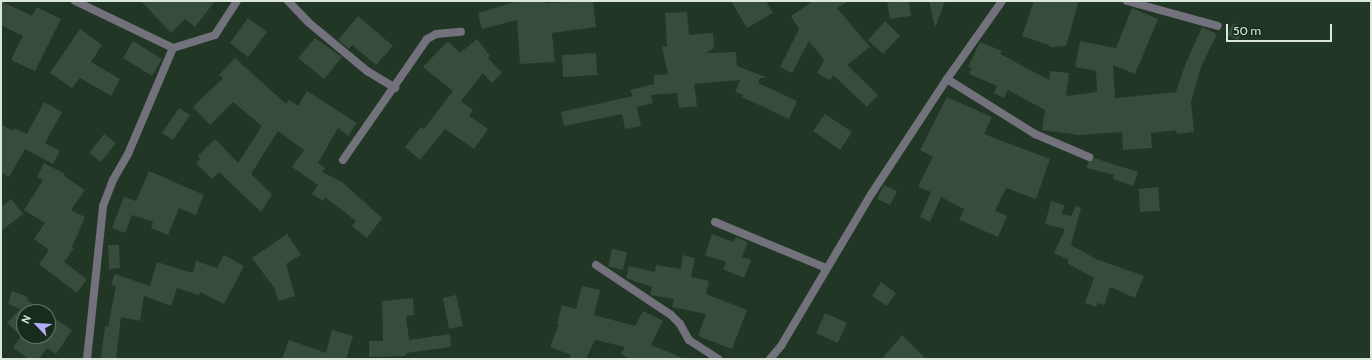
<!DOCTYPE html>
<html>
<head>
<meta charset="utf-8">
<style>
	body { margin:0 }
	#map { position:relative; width:1372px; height:360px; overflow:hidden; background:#213625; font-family:Cabin,sans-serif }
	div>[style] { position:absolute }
	.building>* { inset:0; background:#374c3b }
	.street>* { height:8px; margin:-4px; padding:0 4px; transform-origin:4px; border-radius:4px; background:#72717c }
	span { translate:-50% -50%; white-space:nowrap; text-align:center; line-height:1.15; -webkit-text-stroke:3px #182c1c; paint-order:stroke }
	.frame { position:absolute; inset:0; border:2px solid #dbe7dd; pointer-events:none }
	.north { position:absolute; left:16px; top:304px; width:40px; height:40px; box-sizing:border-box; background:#182c1c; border:1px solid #667769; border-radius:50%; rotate:295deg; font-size:11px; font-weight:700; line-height:16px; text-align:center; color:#dbe7dd }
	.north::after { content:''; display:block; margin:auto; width:14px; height:18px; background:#b5acf8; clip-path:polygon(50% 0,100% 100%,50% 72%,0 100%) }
	.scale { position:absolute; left:1226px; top:24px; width:106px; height:18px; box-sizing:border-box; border:2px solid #dbe7dd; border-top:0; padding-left:5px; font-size:12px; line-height:14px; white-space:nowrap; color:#dbe7dd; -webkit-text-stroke:3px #182c1c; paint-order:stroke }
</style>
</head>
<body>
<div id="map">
	<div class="building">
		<div style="clip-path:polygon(1px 1px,32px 16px,37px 7px,61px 19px,35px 71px,11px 60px,23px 36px,1px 25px)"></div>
		<div style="clip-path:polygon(141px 1px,215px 1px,195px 27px,185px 19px,171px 33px)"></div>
		<div style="clip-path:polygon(518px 1px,546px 1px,546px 3px,593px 1px,596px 27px,552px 33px,555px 62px,520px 64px,517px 20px,482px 29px,478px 13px)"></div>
		<div style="clip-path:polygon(731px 1px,766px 1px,773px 13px,747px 28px)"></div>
		<div style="clip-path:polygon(813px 1px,849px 1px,837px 8px,870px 47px,847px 65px,878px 95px,867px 107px,833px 75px,830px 80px,817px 73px,824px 60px,809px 41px,792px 73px,780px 67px,799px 29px,791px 16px)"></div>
		<div style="clip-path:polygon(887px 1px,909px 1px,911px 16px,890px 19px)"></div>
		<div style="clip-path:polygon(929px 1px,945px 1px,935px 28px)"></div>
		<div style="clip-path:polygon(1034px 1px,1079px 1px,1066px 46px,1050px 47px,1049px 45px,1022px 36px)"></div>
		<div style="clip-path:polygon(1132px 8px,1158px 19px,1135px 74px,1113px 65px,1115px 98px,1179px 92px,1176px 91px,1186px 63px,1202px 27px,1217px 34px,1201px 67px,1191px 102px,1194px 132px,1177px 134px,1176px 130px,1151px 133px,1152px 148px,1123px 150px,1122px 132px,1080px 135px,1042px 130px,1045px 110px,1008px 90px,1004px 98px,994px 93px,997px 86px,969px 74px,972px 68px,968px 67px,980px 42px,1002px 51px,1000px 54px,1049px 80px,1050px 71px,1069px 73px,1066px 96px,1097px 92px,1096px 71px,1075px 67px,1080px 41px,1116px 48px)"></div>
		<div style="clip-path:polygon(687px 12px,689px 35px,713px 33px,714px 48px,706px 53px,736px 52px,737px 66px,768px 78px,760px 78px,758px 83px,797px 101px,789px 119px,742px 97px,743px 95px,735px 92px,740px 80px,694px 84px,697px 106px,679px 108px,677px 93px,651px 95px,653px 103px,637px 107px,641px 126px,625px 129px,622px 114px,564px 126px,561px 112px,633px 96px,630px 90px,654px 84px,654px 75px,668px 74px,662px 47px,667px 46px,665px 13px)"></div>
		<div style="clip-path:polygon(358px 16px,393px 46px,376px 65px,352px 45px,349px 49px,338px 40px)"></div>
		<div style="clip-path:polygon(248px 18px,267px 32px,248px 57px,230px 43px)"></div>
		<div style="clip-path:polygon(885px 21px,900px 36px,883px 54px,868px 40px)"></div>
		<div style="clip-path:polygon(1233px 23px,1244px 28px,1238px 40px,1227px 35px)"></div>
		<div style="clip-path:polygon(80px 29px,102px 45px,91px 62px,120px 79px,111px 96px,80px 78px,72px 88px,50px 73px)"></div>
		<div style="clip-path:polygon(315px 38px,342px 57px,324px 79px,298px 58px)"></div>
		<div style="clip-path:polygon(477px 39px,490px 56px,488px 58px,502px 73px,492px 83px,483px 73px,461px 101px,473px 110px,469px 116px,488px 129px,474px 149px,445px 129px,420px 160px,405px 147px,421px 127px,424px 129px,453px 91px,423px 67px,448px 41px,460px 53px)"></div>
		<div style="clip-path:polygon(133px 41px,162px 59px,152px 76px,123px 58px)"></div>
		<div style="clip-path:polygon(596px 53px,597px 75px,563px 77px,562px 55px)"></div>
		<div style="clip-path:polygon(235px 58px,286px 104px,289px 100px,298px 106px,307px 91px,357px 123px,348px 136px,338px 128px,318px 163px,325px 168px,322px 172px,342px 182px,382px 218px,367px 238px,352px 226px,356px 221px,325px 197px,323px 201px,312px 194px,318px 185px,292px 167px,304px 150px,278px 131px,251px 174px,272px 194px,261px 212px,219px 172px,212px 179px,196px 163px,200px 159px,198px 156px,215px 139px,238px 163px,262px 126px,233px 102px,210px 125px,193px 107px,223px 78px,219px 75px)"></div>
		<div style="clip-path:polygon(947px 97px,992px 117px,984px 134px,1050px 159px,1036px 199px,1006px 188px,995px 211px,1007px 216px,998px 237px,959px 220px,964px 209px,941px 197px,930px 222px,920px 217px,931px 192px,918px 187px,933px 157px,920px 150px)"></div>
		<div style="clip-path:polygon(44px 102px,62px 112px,45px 143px,60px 151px,53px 164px,25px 149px,9px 177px,1px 172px,1px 124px,13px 131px,14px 128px,27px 134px)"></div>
		<div style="clip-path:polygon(179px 108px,190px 115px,173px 140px,162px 133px)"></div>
		<div style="clip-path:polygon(825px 114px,852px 132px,840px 150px,813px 131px)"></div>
		<div style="clip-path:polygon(104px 134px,116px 143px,101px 162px,89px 153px)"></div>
		<div style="clip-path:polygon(1094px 158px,1138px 172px,1133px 186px,1113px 179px,1114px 175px,1087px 168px,1088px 162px)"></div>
		<div style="clip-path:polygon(44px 163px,65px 174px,64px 176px,85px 190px,71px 210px,85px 217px,72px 247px,74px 248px,64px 262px,87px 279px,77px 293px,39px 264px,49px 250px,34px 239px,45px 223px,24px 210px,43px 180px,37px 177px)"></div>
		<div style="clip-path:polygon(149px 171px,204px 195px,196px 215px,179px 208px,168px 235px,151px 228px,153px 222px,132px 215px,125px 233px,112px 228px,124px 197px,136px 201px)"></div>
		<div style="clip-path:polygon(884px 185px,897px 191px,890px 205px,877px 199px)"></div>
		<div style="clip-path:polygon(1158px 187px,1160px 211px,1140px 212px,1139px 189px)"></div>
		<div style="clip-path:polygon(11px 199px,23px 214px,1px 231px,1px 207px)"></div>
		<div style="clip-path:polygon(1051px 201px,1064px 205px,1062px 214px,1071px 216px,1076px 206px,1081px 208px,1071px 245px,1096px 259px,1144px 276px,1135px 298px,1110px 287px,1104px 305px,1097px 303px,1096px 307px,1085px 303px,1094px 278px,1067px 263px,1069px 260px,1054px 253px,1065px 229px,1045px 224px)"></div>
		<div style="clip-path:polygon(287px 234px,301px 255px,286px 264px,295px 296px,278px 301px,275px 289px,252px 258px)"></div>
		<div style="clip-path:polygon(712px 234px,734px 242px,736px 237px,748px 242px,742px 257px,751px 260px,744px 278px,723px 269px,726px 262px,705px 255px)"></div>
		<div style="clip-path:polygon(108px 245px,119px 245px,120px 268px,109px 269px)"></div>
		<div style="clip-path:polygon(612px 249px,627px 252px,623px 270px,608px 266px)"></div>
		<div style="clip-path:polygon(224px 255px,244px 266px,224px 304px,200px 292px,199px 295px,177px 288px,171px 306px,144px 296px,140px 321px,121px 317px,116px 359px,101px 359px,105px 326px,108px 327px,116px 286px,111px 285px,115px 274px,150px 286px,157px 262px,193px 273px,196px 261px,217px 268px)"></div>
		<div style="clip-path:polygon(683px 255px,695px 258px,691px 277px,709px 281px,706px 294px,747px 310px,732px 349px,698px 336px,706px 314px,672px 307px,674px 299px,650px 295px,652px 287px,626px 278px,629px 266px,655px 272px,656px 265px,681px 269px)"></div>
		<div style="clip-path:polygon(881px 282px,896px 293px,887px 306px,872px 296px)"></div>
		<div style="clip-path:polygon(582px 286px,600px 290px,594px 315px,635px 326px,643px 311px,663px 321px,651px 345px,685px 359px,630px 359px,621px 354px,625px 347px,595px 340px,586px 359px,569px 359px,571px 355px,550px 347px,559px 324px,557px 324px,562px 305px,576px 309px)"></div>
		<div style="clip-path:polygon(12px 291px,28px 297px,27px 300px,45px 312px,24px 310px,24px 336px,48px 336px,48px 314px,72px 330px,56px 354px,47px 348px,39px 359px,29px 359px,13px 348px,21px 336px,7px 323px,20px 309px,8px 304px)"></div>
		<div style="clip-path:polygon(456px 295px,463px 326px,449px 329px,443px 298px)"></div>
		<div style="clip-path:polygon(413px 298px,414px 315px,406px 316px,409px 340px,450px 334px,451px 347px,406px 353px,406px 356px,369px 357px,369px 341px,383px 341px,382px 301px)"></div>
		<div style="clip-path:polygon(825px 313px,847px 323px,838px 343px,816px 333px)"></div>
		<div style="clip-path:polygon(332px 330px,353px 336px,346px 359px,282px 359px,289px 340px,326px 353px)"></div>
		<div style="clip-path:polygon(902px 335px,926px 359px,882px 359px)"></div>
	</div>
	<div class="street">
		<div style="left:75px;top:1px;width:109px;rotate:25.6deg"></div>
		<div style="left:288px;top:1px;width:29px;rotate:46deg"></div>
		<div style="left:308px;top:22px;width:77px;rotate:39.7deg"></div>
		<div style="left:367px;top:71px;width:33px;rotate:31deg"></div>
		<div style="left:1127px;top:1px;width:94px;rotate:15.4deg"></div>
		<div style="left:947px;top:79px;width:104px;rotate:32deg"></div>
		<div style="left:1035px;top:134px;width:59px;rotate:23.1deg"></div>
		<div style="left:343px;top:160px;width:147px;rotate:-55.2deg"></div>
		<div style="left:427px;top:39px;width:10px;rotate:-29deg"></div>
		<div style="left:436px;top:34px;width:25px;rotate:-5deg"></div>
		<div style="left:715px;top:222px;width:120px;rotate:22.5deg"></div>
		<div style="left:596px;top:265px;width:90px;rotate:33.7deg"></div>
		<div style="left:671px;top:315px;width:13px;rotate:45deg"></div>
		<div style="left:680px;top:324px;width:18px;rotate:61deg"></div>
		<div style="left:689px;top:340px;width:35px;rotate:33deg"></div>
		<div style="left:87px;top:359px;width:154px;rotate:-84deg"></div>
		<div style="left:103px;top:206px;width:28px;rotate:-69deg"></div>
		<div style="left:113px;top:180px;width:30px;rotate:-60deg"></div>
		<div style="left:128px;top:154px;width:115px;rotate:-67deg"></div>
		<div style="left:173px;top:48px;width:44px;rotate:-17.2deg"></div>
		<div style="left:215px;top:35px;width:40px;rotate:-57.1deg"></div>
		<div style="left:770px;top:359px;width:17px;rotate:-50deg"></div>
		<div style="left:781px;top:346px;width:178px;rotate:-59.3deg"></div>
		<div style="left:872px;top:193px;width:136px;rotate:-56.7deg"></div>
		<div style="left:947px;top:79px;width:95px;rotate:-54.8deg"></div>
	</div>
	<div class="frame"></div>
	<div class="north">N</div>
	<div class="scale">50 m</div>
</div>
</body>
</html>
